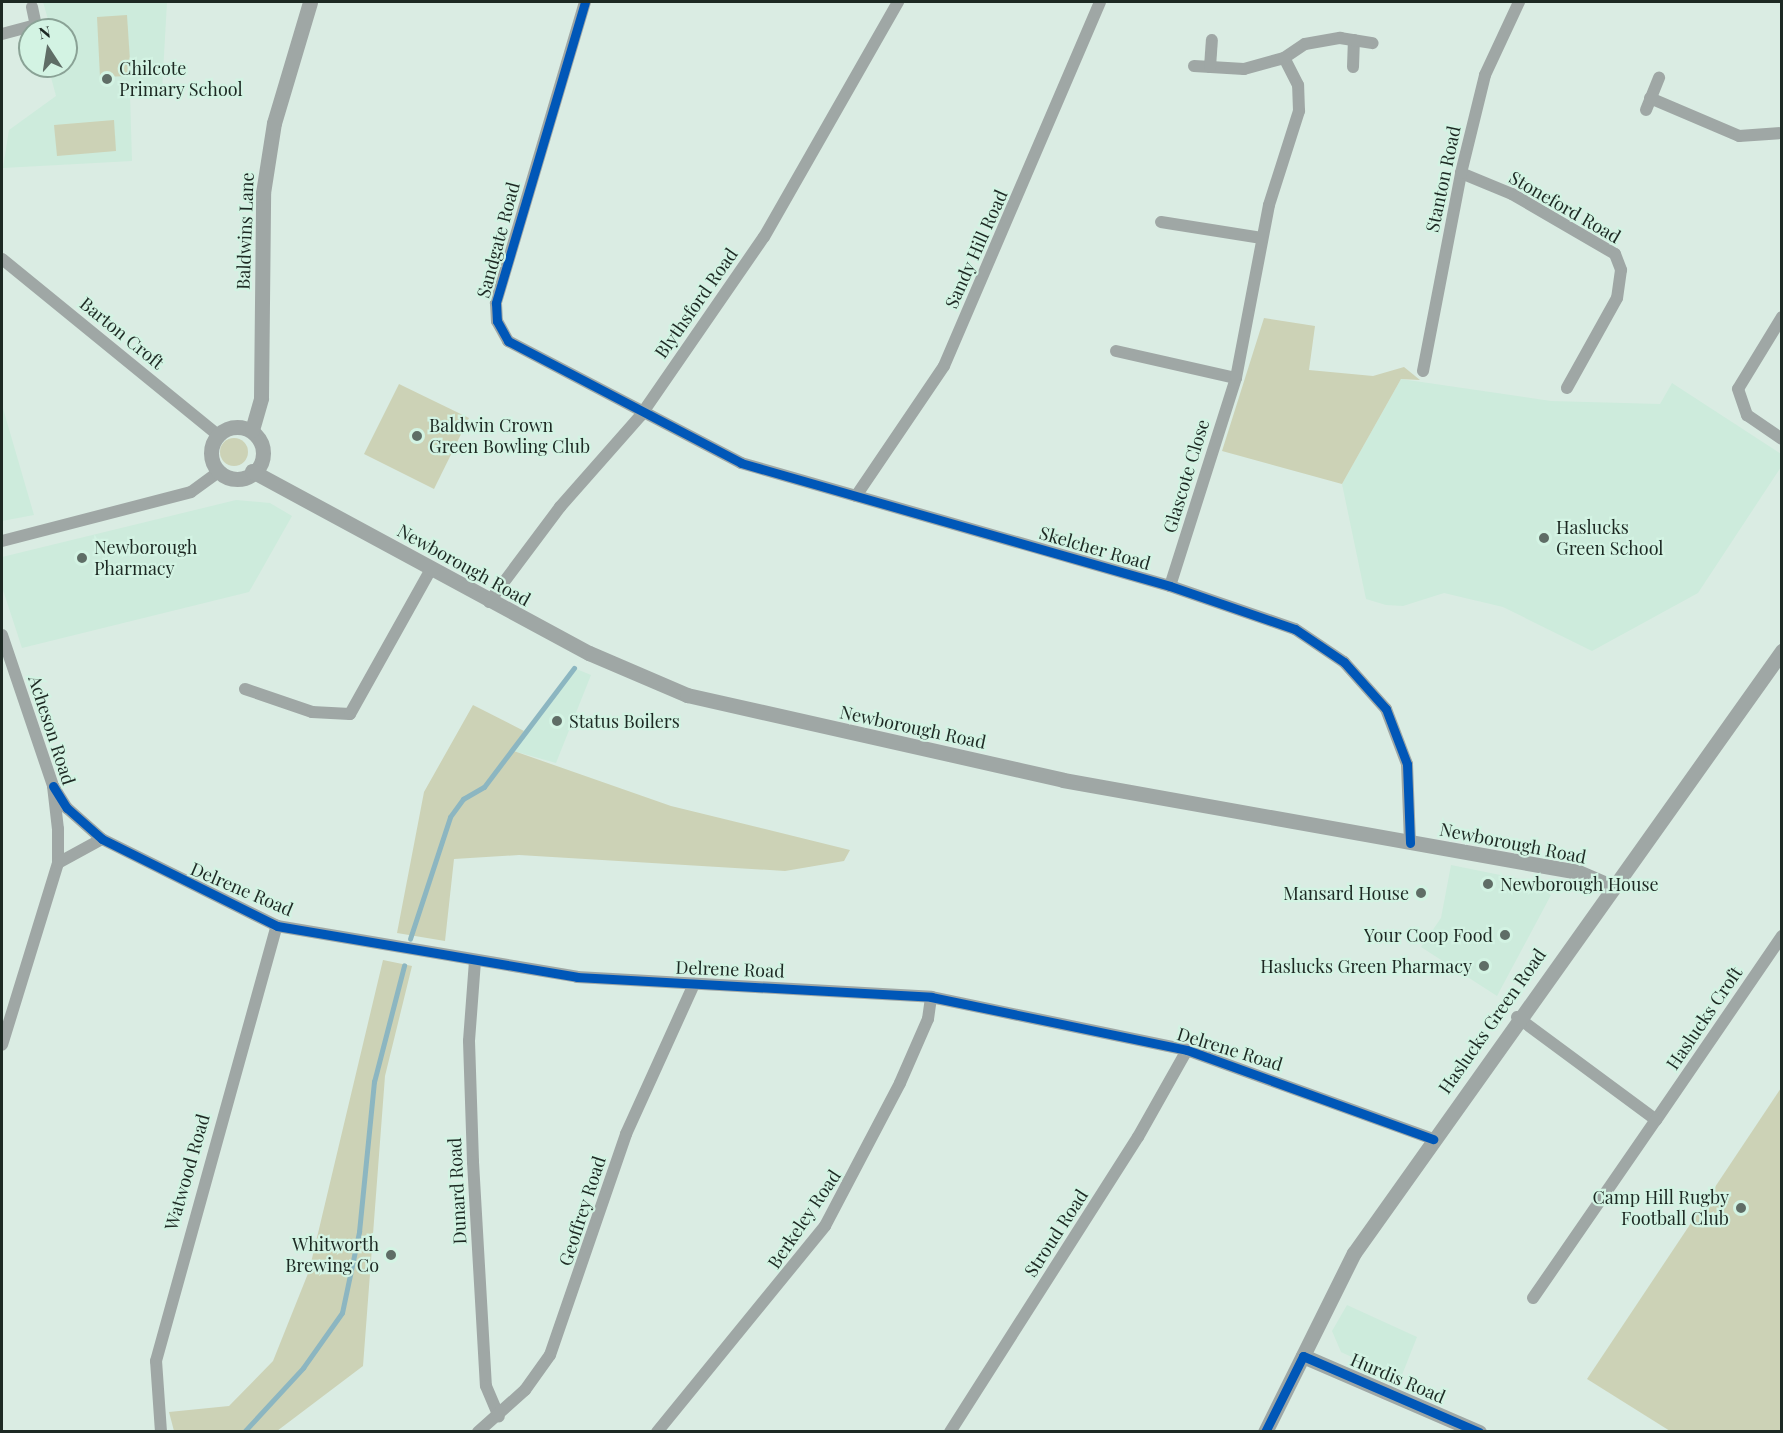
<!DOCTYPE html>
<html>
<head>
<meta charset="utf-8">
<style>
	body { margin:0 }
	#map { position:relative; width:1783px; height:1433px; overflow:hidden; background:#daece3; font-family:"Playfair Display",serif }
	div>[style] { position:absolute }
	.built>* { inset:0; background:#cdebdc }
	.green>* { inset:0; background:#ccd2b6 }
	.round { border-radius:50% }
	.stream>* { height:4.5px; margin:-2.25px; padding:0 2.25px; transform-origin:2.25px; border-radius:2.25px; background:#8cb6c1 }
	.minor>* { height:12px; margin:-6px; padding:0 6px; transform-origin:6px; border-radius:6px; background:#9fa7a5 }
	.tertiary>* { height:15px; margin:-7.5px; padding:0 7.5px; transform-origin:7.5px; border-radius:7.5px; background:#9fa7a5 }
	.tertiary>.ring { margin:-7.5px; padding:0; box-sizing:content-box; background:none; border:15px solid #9fa7a5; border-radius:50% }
	.cycleway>* { height:9px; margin:-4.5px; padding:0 4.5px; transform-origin:4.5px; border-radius:4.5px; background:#0057b8 }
	.dots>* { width:16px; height:16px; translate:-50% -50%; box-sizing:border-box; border:3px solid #d3f3e3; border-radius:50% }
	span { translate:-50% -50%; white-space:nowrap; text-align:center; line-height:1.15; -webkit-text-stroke:4.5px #d3f3e3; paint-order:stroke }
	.poi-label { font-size:18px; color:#1d2923 }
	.left { translate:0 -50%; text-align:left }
	.right { translate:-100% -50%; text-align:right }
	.street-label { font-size:18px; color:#1d2923 }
	.frame { position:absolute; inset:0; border:3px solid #1d2923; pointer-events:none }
	.north { position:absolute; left:18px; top:18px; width:60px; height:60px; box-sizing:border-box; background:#d3f3e3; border:2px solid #8aa296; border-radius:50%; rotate:348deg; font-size:16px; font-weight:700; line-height:24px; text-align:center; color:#1d2923 }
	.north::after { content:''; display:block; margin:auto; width:21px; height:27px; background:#5f6d66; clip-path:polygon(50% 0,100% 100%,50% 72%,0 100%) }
</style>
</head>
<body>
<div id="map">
	<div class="built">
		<div style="clip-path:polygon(43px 2px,167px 2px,162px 91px,130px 94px,132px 161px,3px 168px,9px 130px,56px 96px,48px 66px,66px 66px,66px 30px,51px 30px)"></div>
		<div style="clip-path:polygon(1401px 379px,1551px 401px,1660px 404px,1672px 383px,1781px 454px,1781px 467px,1698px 593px,1592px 651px,1503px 607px,1444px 593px,1403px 606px,1386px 605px,1366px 599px,1342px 484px)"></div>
		<div style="clip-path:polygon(2px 405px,34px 515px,2px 521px)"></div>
		<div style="clip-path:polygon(236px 500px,270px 503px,292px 516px,249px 592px,22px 648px,2px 587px,2px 557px)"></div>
		<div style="clip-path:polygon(574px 668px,591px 675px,556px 763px,510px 750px)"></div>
		<div style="clip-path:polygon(1451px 865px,1530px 881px,1551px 895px,1497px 996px,1421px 947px,1441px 918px)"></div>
		<div style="clip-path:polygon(1347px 1305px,1417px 1337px,1400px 1380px,1341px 1352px,1332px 1331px)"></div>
	</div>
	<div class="green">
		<div style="clip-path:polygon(127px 15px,131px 76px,100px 77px,97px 17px)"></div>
		<div style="clip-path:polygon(114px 120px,116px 151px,57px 156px,54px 125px)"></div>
		<div style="clip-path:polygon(1264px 318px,1315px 326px,1309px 370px,1373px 376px,1404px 367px,1420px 380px,1401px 379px,1342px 484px,1222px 451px)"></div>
		<div style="clip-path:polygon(399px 384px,469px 418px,434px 489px,364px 454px)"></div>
		<div class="round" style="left:220px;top:438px;width:28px;height:28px"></div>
		<div style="clip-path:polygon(473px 705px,524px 731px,511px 750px,671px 806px,850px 850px,844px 861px,785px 871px,519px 855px,454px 859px,445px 941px,397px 933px,424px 792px)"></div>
		<div style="clip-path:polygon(383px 960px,412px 966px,385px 1076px,363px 1366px,277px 1431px,174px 1431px,169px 1412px,229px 1406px,273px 1361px,309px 1271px)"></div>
		<div style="clip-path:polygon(1781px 1088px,1781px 1431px,1670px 1431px,1587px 1379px)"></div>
	</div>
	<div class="stream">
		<div style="left:410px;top:939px;width:128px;rotate:-71.8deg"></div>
		<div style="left:450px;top:817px;width:22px;rotate:-54deg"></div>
		<div style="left:463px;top:799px;width:24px;rotate:-30deg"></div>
		<div style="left:484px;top:787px;width:149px;rotate:-52.9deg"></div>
		<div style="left:244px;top:1432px;width:87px;rotate:-47.3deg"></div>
		<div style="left:303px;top:1368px;width:67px;rotate:-54.7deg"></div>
		<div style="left:342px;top:1313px;width:83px;rotate:-78.1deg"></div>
		<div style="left:359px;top:1232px;width:151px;rotate:-84.3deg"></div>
		<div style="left:374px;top:1082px;width:120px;rotate:-75.5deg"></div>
	</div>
	<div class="minor">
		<div style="left:585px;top:2px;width:314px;rotate:106.5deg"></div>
		<div style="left:496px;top:303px;width:18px;rotate:87deg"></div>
		<div style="left:497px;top:321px;width:23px;rotate:61deg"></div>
		<div style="left:508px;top:341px;width:263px;rotate:27.6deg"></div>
		<div style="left:741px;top:463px;width:446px;rotate:16deg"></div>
		<div style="left:1170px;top:586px;width:132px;rotate:19deg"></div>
		<div style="left:1295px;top:629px;width:59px;rotate:34deg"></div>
		<div style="left:1344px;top:662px;width:63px;rotate:48.2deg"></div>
		<div style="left:1386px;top:709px;width:59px;rotate:69.1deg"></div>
		<div style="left:1407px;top:764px;width:79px;rotate:87.8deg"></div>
		<div style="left:32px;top:7px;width:24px;rotate:78deg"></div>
		<div style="left:2px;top:34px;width:34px;rotate:-15deg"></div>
		<div style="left:1194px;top:66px;width:50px;rotate:3.4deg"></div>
		<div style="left:1244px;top:69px;width:41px;rotate:-15.4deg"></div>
		<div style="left:1210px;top:67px;width:27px;rotate:-86deg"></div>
		<div style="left:1353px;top:67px;width:27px;rotate:-88deg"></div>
		<div style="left:1650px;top:98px;width:97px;rotate:23.1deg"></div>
		<div style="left:1739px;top:136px;width:43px;rotate:-4deg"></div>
		<div style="left:1646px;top:110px;width:35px;rotate:-68deg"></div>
		<div style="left:1461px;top:173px;width:55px;rotate:22.4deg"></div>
		<div style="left:1512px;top:194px;width:119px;rotate:30.2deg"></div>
		<div style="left:1615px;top:254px;width:17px;rotate:69deg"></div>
		<div style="left:1621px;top:270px;width:28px;rotate:98deg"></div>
		<div style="left:1617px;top:298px;width:103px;rotate:119.1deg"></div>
		<div style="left:1161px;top:222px;width:102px;rotate:9deg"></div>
		<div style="left:2px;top:259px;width:280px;rotate:39.2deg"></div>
		<div style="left:1782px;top:317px;width:84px;rotate:121.4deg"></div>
		<div style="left:1738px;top:389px;width:28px;rotate:71deg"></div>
		<div style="left:1747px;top:415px;width:42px;rotate:34.4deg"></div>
		<div style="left:1116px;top:351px;width:123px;rotate:12.7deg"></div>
		<div style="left:1423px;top:371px;width:202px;rotate:-79.1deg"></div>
		<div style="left:1461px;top:173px;width:101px;rotate:-76.2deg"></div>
		<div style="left:1485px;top:75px;width:81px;rotate:-65deg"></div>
		<div style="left:856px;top:496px;width:157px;rotate:-55.9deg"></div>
		<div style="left:944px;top:366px;width:396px;rotate:-66.8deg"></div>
		<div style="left:2px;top:541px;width:195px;rotate:-14.5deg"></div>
		<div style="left:191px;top:492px;width:32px;rotate:-36deg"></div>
		<div style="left:1170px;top:586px;width:218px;rotate:-72.4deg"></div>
		<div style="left:1236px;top:378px;width:176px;rotate:-79.2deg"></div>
		<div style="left:1269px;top:205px;width:99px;rotate:-72.3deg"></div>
		<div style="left:1299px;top:111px;width:26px;rotate:-92deg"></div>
		<div style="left:1298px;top:85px;width:30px;rotate:-117deg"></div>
		<div style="left:1284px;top:58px;width:25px;rotate:-34deg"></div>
		<div style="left:1305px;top:44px;width:36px;rotate:-10deg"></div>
		<div style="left:1340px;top:38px;width:33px;rotate:9deg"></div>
		<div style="left:489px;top:602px;width:119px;rotate:-53.2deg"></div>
		<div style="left:560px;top:507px;width:123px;rotate:-48.6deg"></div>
		<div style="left:641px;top:415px;width:216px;rotate:-55.4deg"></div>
		<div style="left:764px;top:237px;width:271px;rotate:-60.3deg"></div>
		<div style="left:2px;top:635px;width:159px;rotate:71.3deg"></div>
		<div style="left:53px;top:786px;width:43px;rotate:83.4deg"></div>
		<div style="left:58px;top:829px;width:34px;rotate:90deg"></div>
		<div style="left:58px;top:863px;width:190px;rotate:107.1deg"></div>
		<div style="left:245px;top:689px;width:71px;rotate:18.9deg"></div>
		<div style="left:312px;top:712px;width:38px;rotate:3deg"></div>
		<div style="left:350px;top:714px;width:166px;rotate:-60.8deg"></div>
		<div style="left:53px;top:786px;width:26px;rotate:58deg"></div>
		<div style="left:67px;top:808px;width:47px;rotate:41.5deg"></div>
		<div style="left:102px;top:839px;width:195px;rotate:26.4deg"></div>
		<div style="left:277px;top:926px;width:304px;rotate:9.6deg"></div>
		<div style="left:577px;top:977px;width:355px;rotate:3.2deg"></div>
		<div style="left:931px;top:997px;width:261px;rotate:11.7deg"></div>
		<div style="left:1187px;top:1050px;width:262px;rotate:19.9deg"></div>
		<div style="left:58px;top:863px;width:50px;rotate:-28.6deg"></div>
		<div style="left:475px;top:961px;width:80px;rotate:94.3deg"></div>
		<div style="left:469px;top:1041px;width:121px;rotate:88.1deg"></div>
		<div style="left:473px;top:1162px;width:224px;rotate:86.7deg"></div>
		<div style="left:486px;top:1386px;width:33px;rotate:67deg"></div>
		<div style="left:1517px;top:1017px;width:173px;rotate:36.5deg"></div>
		<div style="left:1656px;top:1120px;width:223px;rotate:-55.6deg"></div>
		<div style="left:1533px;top:1298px;width:216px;rotate:-55.4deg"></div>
		<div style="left:161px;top:1432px;width:71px;rotate:-94deg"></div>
		<div style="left:156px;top:1361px;width:452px;rotate:-74.5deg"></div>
		<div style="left:478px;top:1432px;width:63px;rotate:-41.8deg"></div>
		<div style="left:525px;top:1390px;width:43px;rotate:-54.5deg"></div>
		<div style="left:550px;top:1355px;width:234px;rotate:-71deg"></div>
		<div style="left:626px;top:1134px;width:165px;rotate:-65.6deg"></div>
		<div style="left:657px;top:1432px;width:266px;rotate:-50.8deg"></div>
		<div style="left:825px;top:1226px;width:161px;rotate:-62.3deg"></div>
		<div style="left:900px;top:1083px;width:70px;rotate:-66.4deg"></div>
		<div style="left:928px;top:1019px;width:22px;rotate:-82deg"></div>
		<div style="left:950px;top:1432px;width:350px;rotate:-57.5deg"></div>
		<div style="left:1138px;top:1137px;width:100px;rotate:-60.6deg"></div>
	</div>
	<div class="tertiary">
		<div class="ring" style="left:211px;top:427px;width:37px;height:37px"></div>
		<div style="left:252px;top:430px;width:33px;rotate:-74deg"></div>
		<div style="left:261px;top:398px;width:205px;rotate:-89.4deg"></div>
		<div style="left:263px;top:193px;width:71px;rotate:-81.1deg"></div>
		<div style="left:274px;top:123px;width:126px;rotate:-73.4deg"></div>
		<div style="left:252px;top:471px;width:383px;rotate:28.4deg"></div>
		<div style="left:589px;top:653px;width:107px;rotate:23.2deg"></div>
		<div style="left:687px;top:695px;width:385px;rotate:12.7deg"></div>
		<div style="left:1063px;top:780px;width:523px;rotate:10.13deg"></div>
		<div style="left:1578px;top:872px;width:36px;rotate:23deg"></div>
		<div style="left:1303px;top:1356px;width:192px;rotate:23.4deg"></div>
		<div style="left:1265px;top:1432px;width:200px;rotate:-63.6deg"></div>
		<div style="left:1354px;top:1253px;width:739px;rotate:-54.59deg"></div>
	</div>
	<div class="cycleway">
		<div style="left:585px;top:2px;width:314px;rotate:106.5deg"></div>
		<div style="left:496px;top:303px;width:18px;rotate:87deg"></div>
		<div style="left:497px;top:321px;width:23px;rotate:61deg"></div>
		<div style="left:508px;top:341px;width:263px;rotate:27.6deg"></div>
		<div style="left:741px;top:463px;width:446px;rotate:16deg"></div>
		<div style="left:1170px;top:586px;width:132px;rotate:19deg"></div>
		<div style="left:1295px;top:629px;width:59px;rotate:34deg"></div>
		<div style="left:1344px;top:662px;width:63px;rotate:48.2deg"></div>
		<div style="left:1386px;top:709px;width:59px;rotate:69.1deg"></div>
		<div style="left:1407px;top:764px;width:79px;rotate:87.8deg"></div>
		<div style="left:53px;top:786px;width:26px;rotate:58deg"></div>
		<div style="left:67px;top:808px;width:47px;rotate:41.5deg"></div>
		<div style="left:102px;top:839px;width:195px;rotate:26.4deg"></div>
		<div style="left:277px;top:926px;width:304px;rotate:9.6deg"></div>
		<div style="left:577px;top:977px;width:355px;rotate:3.2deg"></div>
		<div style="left:931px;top:997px;width:261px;rotate:11.7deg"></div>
		<div style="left:1187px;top:1050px;width:262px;rotate:19.9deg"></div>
		<div style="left:1265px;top:1432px;width:85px;rotate:-63.4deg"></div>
		<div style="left:1303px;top:1356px;width:192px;rotate:23.4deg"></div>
	</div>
	<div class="dots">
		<div style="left:107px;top:79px;background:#5f6d66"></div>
		<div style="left:417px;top:436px;background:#5f6d66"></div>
		<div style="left:1544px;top:538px;background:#5f6d66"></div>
		<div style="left:82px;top:558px;background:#5f6d66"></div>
		<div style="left:557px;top:721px;background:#5f6d66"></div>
		<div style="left:1488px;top:884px;background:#5f6d66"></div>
		<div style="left:1421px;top:893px;background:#5f6d66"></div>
		<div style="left:1505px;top:935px;background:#5f6d66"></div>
		<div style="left:1484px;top:966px;background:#5f6d66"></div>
		<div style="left:1741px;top:1208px;background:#5f6d66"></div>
		<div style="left:391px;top:1255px;background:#5f6d66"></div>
	</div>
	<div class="poi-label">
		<span class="left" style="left:119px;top:79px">Chilcote<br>Primary School</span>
		<span class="left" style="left:429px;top:436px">Baldwin Crown<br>Green Bowling Club</span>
		<span class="left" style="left:1556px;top:538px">Haslucks<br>Green School</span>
		<span class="left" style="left:94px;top:558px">Newborough<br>Pharmacy</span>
		<span class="left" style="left:569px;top:721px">Status Boilers</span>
		<span class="left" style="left:1500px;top:884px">Newborough House</span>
		<span class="right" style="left:1409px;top:893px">Mansard House</span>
		<span class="right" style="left:1493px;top:935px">Your Coop Food</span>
		<span class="right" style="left:1472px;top:966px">Haslucks Green Pharmacy</span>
		<span class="right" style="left:1729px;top:1208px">Camp Hill Rugby<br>Football Club</span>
		<span class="right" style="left:379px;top:1255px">Whitworth<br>Brewing Co</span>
	</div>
	<div class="street-label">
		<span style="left:1443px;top:179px;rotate:-78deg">Stanton Road</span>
		<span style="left:1565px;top:207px;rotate:30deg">Stoneford Road</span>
		<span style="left:245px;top:231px;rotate:-88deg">Baldwins Lane</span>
		<span style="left:498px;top:240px;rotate:-75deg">Sandgate Road</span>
		<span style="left:976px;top:249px;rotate:-66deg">Sandy Hill Road</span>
		<span style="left:696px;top:303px;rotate:-55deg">Blythsford Road</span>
		<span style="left:122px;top:333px;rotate:39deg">Barton Croft</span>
		<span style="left:1186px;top:476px;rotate:-73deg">Glascote Close</span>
		<span style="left:1095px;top:548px;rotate:16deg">Skelcher Road</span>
		<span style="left:464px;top:565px;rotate:29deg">Newborough Road</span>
		<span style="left:913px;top:727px;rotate:12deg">Newborough Road</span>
		<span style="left:52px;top:730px;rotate:72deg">Acheson Road</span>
		<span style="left:1513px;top:843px;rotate:11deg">Newborough Road</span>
		<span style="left:242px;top:889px;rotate:23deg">Delrene Road</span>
		<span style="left:730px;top:969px;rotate:2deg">Delrene Road</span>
		<span style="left:1704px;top:1018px;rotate:-56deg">Haslucks Croft</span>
		<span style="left:1492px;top:1021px;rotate:-55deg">Haslucks Green Road</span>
		<span style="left:1230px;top:1049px;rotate:17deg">Delrene Road</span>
		<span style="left:187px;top:1172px;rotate:-74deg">Watwood Road</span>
		<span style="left:457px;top:1191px;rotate:-93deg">Dunard Road</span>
		<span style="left:582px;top:1211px;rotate:-72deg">Geoffrey Road</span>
		<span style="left:804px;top:1219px;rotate:-56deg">Berkeley Road</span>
		<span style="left:1056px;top:1233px;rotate:-57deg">Stroud Road</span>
		<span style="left:1398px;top:1378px;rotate:23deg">Hurdis Road</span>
	</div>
	<div class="frame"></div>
	<div class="north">N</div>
</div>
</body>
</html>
